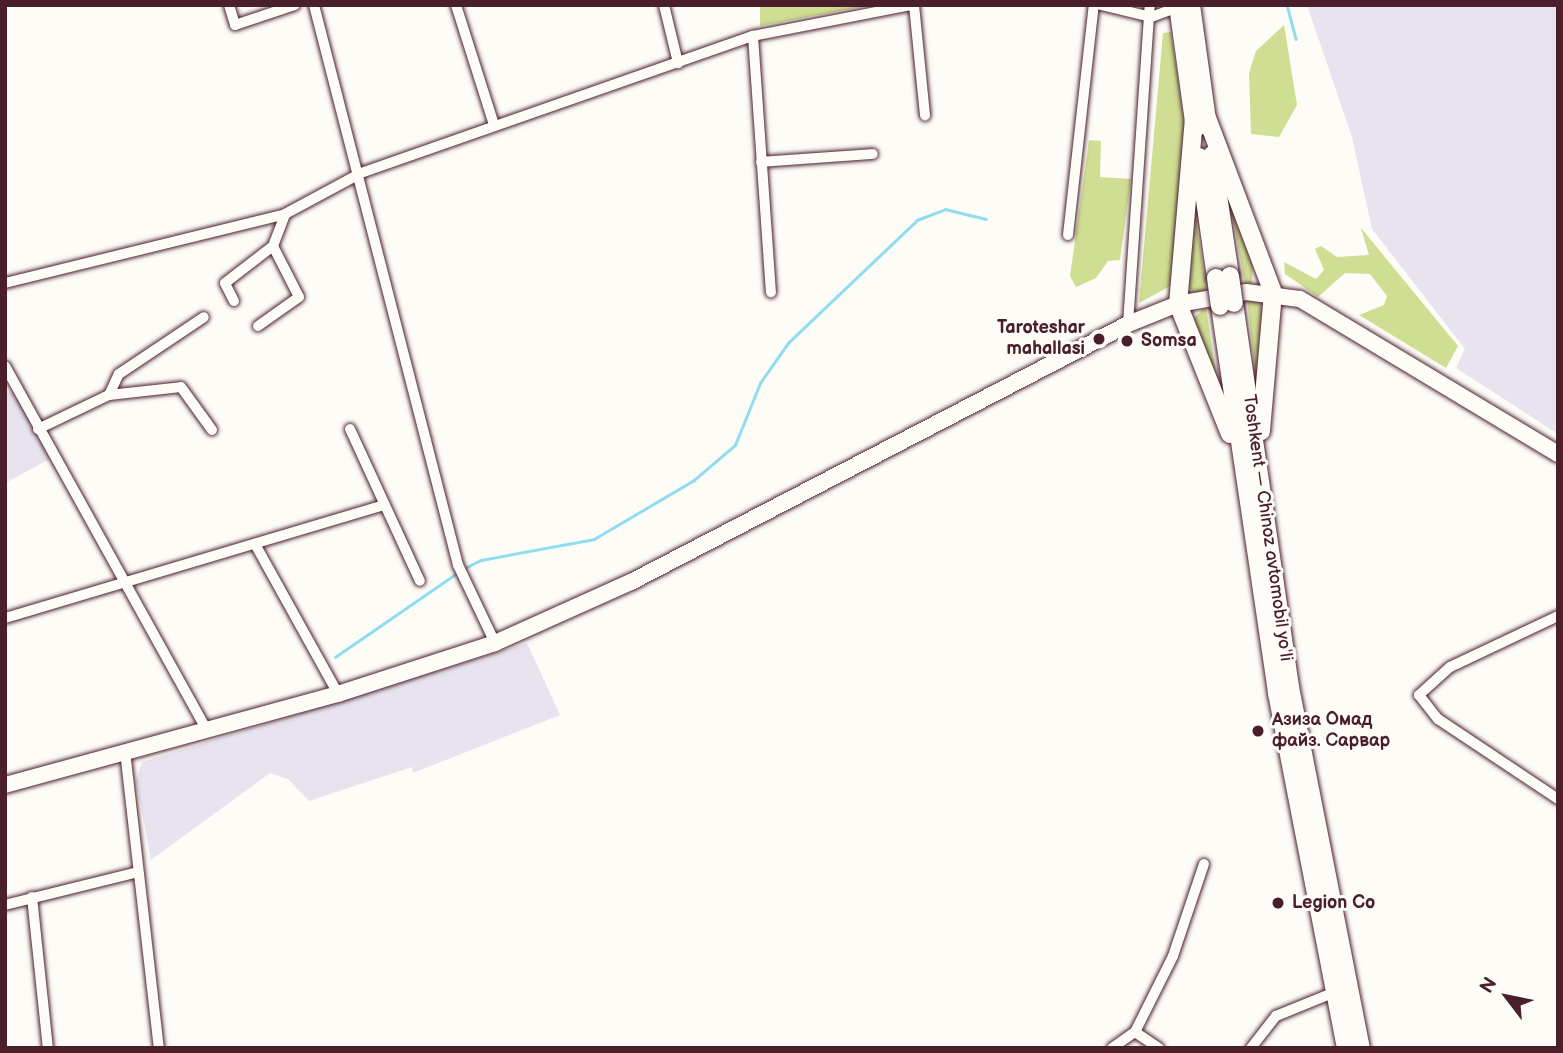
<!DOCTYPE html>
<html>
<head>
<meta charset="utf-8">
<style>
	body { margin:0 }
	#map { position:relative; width:1563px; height:1053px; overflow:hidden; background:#fdfcf7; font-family:"Balsamiq Sans",sans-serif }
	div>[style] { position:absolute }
	.built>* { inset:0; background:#e7e4ef }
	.green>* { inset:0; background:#cfde92 }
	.stream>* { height:2.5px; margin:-1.25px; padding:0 1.25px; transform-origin:1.25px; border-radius:1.25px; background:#91ddf0 }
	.roads { filter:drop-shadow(0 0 2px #4a1f2b) drop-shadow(0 0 2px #4a1f2b) }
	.minor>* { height:10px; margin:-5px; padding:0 5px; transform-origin:5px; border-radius:5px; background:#fdfcf7 }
	.secondary>* { height:16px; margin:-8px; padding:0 8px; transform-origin:8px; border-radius:8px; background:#fdfcf7 }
	.trunk>* { height:18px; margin:-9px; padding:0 9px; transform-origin:9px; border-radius:9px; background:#fdfcf7 }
	.bridges { filter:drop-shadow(0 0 2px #4a1f2b) drop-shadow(0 0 2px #4a1f2b) }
	.trunk-bridge>* { height:18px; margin:-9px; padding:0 9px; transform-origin:9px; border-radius:9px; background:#fdfcf7 }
	.dots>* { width:19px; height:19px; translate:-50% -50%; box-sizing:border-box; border:4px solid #fdfcf7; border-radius:50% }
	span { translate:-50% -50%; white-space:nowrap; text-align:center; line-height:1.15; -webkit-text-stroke:6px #fdfcf7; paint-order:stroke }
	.poi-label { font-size:18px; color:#4a1f2b; font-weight:700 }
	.right { translate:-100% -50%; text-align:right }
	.left { translate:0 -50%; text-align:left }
	.street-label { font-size:18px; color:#4a1f2b }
	.frame { position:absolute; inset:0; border:7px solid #4a1f2b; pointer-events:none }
	.north { position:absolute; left:1472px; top:962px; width:70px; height:70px; -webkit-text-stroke:5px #fdfcf7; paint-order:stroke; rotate:302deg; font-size:19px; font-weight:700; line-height:28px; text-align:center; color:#4a1f2b }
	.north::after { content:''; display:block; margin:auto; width:24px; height:32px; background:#4a1f2b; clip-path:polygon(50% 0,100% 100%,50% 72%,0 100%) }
</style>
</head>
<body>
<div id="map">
	<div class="built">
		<div style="clip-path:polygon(1307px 5px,1558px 5px,1558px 434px,1456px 368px,1465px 349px,1372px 229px,1352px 137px)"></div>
		<div style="clip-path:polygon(5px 390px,16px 394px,50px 459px,5px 483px)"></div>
		<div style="clip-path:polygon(527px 643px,560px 715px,413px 773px,412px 767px,309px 801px,288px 779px,270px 773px,151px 860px,136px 780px,142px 762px)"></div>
	</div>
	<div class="green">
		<div style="clip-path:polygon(760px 5px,871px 5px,760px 26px)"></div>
		<div style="clip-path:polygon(1284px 25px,1297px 105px,1279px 137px,1251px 134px,1249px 73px,1256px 51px)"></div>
		<div style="clip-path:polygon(1171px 32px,1187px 141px,1172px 285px,1139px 303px,1163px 33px)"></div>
		<div style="clip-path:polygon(1089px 140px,1101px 141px,1100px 177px,1131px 179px,1120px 260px,1108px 261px,1096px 278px,1076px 287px,1070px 276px)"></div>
		<div style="clip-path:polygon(1191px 185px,1207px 294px,1194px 294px,1186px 283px)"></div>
		<div style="clip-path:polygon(1228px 190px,1253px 261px,1252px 283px,1245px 285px)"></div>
		<div style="clip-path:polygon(1361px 228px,1458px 346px,1446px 368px,1359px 315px,1384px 305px,1387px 296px,1370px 274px,1345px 273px,1318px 297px,1285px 274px,1284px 262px,1316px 279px,1324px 270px,1315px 249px,1321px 246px,1337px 257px,1369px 255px)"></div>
		<div style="clip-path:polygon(1247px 298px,1259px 300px,1264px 312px,1256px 380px)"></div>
		<div style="clip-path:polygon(1206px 307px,1220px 400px,1191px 320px)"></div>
	</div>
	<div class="stream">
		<div style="left:1287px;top:5px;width:35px;rotate:75deg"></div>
		<div style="left:463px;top:569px;width:20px;rotate:-27deg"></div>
		<div style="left:481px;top:560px;width:115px;rotate:-10.5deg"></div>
		<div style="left:594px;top:539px;width:116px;rotate:-30.5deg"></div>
		<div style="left:694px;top:480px;width:54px;rotate:-40.5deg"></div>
		<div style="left:735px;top:445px;width:67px;rotate:-68deg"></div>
		<div style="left:760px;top:383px;width:49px;rotate:-55deg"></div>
		<div style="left:788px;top:343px;width:178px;rotate:-43.6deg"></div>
		<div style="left:917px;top:220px;width:30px;rotate:-21deg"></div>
		<div style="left:945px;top:209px;width:42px;rotate:13.7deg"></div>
		<div style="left:335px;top:657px;width:148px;rotate:-34.5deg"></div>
	</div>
	<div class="roads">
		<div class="minor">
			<div style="left:229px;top:5px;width:21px;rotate:73deg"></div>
			<div style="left:235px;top:25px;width:63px;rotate:-18.4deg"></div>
			<div style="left:314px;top:5px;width:578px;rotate:75.58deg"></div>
			<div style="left:458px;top:565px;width:86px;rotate:64.6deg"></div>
			<div style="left:456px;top:5px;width:126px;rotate:72.4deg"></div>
			<div style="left:664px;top:5px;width:60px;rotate:76.4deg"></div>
			<div style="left:914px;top:5px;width:111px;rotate:84.3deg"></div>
			<div style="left:1101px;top:5px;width:51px;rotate:13.5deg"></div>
			<div style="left:1151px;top:17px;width:29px;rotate:-20deg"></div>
			<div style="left:753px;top:36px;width:257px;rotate:86deg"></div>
			<div style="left:761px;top:162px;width:112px;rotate:-4.1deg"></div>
			<div style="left:1068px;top:235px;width:231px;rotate:-83.6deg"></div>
			<div style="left:5px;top:283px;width:288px;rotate:-13.8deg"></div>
			<div style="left:285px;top:214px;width:86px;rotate:-28.3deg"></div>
			<div style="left:361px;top:173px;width:415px;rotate:-19.3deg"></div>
			<div style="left:753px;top:36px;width:161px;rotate:-11.1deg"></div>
			<div style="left:234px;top:301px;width:20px;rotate:-117deg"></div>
			<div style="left:225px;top:283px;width:61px;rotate:-37.6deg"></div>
			<div style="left:273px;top:246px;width:34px;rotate:-69deg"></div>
			<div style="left:1128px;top:324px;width:320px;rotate:-86.1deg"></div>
			<div style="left:258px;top:326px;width:50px;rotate:-35.3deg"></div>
			<div style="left:299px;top:297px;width:57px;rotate:-117deg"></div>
			<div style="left:5px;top:366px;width:415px;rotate:61deg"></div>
			<div style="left:109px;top:395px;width:23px;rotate:-65deg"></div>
			<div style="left:119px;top:374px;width:102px;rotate:-33.8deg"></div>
			<div style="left:38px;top:429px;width:79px;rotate:-25.6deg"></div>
			<div style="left:109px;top:395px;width:72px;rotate:-6.3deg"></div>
			<div style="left:181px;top:387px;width:53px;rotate:54.2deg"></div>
			<div style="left:350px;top:429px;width:167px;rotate:65.3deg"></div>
			<div style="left:255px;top:544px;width:171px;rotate:61deg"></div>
			<div style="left:1558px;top:616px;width:119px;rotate:154.7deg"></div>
			<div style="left:1450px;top:667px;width:42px;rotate:137.9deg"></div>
			<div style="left:1419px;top:695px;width:31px;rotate:52deg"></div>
			<div style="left:1438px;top:719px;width:144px;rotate:33.7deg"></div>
			<div style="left:5px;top:618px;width:395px;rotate:-16.6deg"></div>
			<div style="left:125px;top:751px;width:299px;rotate:83.5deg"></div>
			<div style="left:32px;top:897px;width:152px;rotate:84deg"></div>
			<div style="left:5px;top:905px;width:137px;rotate:-13.9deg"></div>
			<div style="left:1135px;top:1032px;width:29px;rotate:34deg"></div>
			<div style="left:1112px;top:1048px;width:28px;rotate:-35deg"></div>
			<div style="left:1135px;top:1032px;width:85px;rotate:-63.4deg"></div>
			<div style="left:1173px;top:956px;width:97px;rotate:-71.4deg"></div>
			<div style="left:1251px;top:1048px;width:41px;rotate:-52deg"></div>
			<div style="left:1276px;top:1016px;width:64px;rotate:-22.1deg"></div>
		</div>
		<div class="secondary">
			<div style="left:5px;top:785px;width:345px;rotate:-15.3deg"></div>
			<div style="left:338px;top:694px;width:165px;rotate:-18deg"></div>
			<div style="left:495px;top:643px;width:149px;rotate:-24.2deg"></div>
			<div style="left:631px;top:582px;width:560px;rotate:-27.43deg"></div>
			<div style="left:1128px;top:324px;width:54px;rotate:-21.8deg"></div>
			<div style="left:1178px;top:304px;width:69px;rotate:-10deg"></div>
			<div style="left:1246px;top:292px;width:54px;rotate:7.4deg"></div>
			<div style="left:1300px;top:299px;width:301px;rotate:31deg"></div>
		</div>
		<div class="trunk">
			<div style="left:1178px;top:5px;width:125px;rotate:82.2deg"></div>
			<div style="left:1191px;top:5px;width:123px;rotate:82.1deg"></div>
			<div style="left:1194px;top:118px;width:187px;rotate:94.9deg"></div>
			<div style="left:1178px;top:304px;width:140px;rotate:68.2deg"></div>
			<div style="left:1207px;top:118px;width:187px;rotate:69.3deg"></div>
			<div style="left:1273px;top:293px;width:139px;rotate:95deg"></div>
			<div style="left:1212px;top:155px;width:122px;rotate:81.5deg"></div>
			<div style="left:1199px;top:157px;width:122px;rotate:82deg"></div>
			<div style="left:1234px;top:303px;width:388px;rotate:81.7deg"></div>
			<div style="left:1290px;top:687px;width:368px;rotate:78.9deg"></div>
			<div style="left:1220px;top:306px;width:391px;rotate:81.6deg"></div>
			<div style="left:1277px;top:693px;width:362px;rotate:79deg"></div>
		</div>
	</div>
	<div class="bridges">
		<div class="trunk-bridge">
			<div style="left:1230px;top:276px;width:27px;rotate:82deg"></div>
			<div style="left:1216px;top:278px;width:28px;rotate:82deg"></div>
		</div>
	</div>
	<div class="dots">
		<div style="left:1099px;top:339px;background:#4a1f2b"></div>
		<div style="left:1127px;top:341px;background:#4a1f2b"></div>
		<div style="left:1258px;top:731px;background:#4a1f2b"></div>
		<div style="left:1278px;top:903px;background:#4a1f2b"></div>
	</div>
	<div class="poi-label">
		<span class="right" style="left:1085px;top:339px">Taroteshar<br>mahallasi</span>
		<span class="left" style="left:1141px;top:341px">Somsa</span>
		<span class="left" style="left:1272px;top:731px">Азиза Омад<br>файз. Сарвар</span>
		<span class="left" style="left:1292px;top:903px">Legion Co</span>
	</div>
	<div class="street-label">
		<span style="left:1267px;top:528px;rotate:82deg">Toshkent — Chinoz avtomobil yoʻli</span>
	</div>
	<div class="frame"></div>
	<div class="north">N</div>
</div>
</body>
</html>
